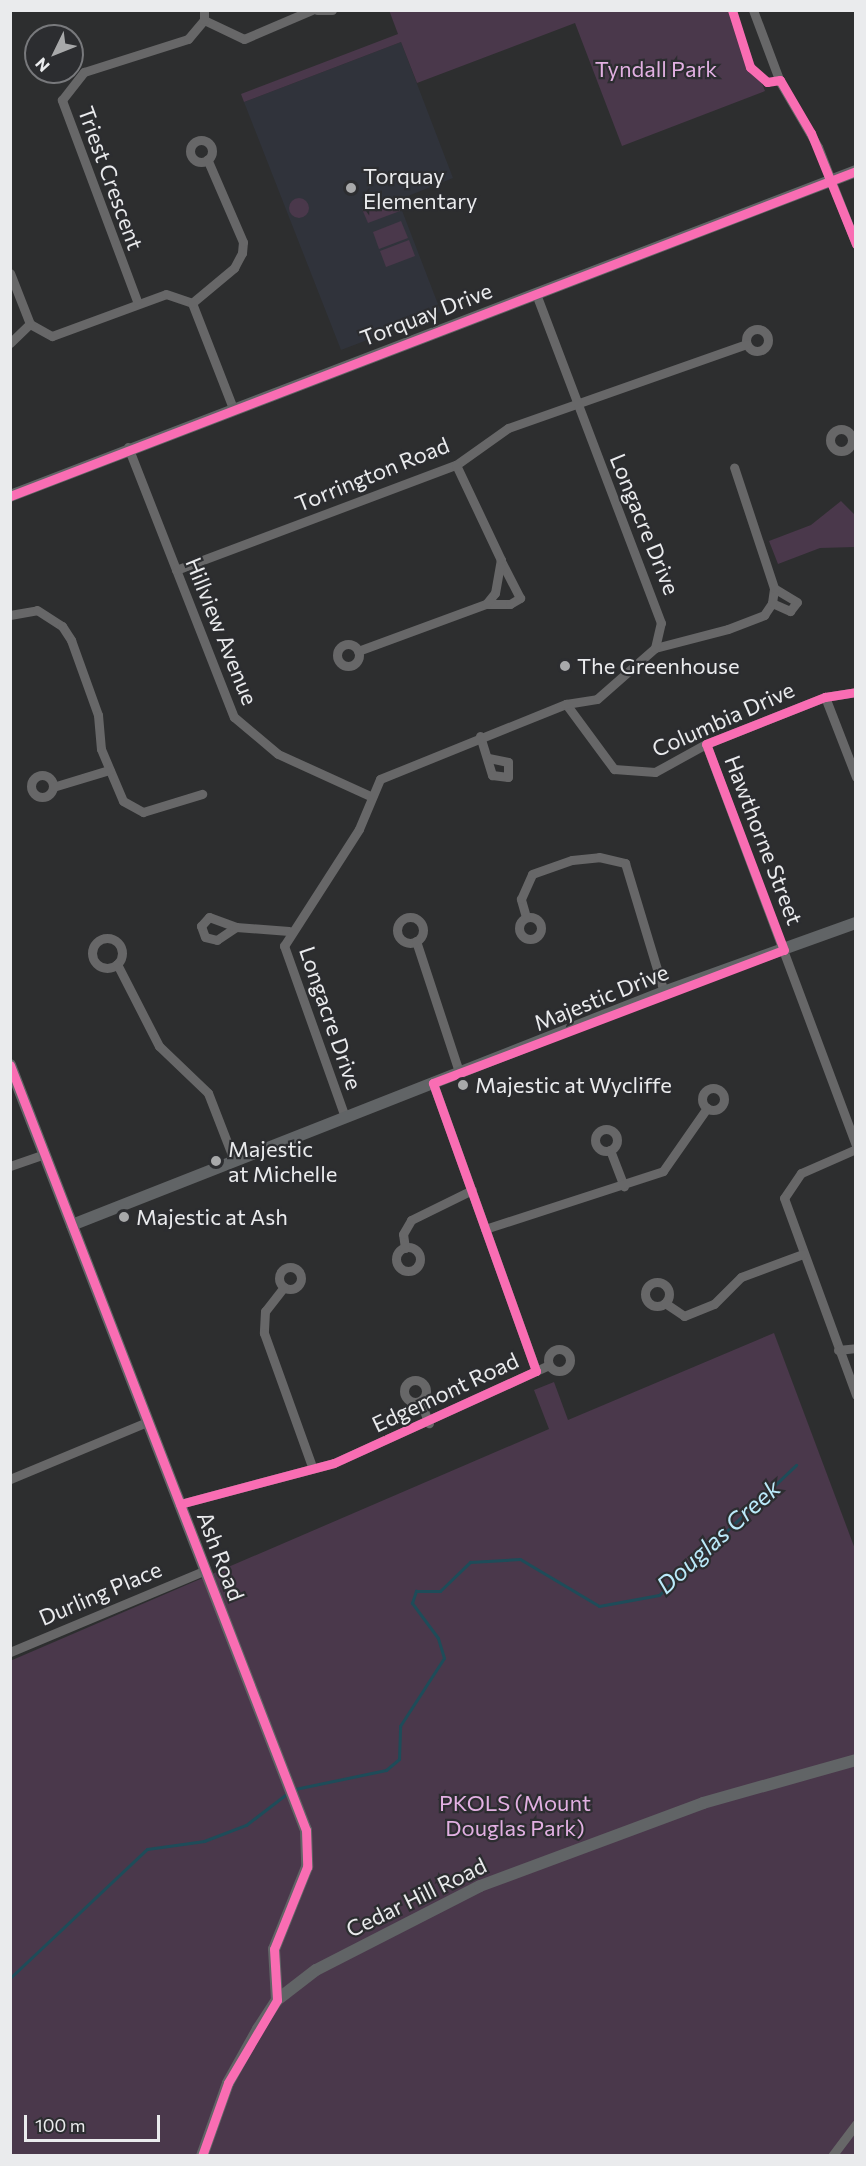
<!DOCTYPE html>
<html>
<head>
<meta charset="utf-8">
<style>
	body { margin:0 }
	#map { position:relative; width:866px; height:2166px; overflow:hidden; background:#2d2e2f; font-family:Commissioner,sans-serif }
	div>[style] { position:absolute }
	.built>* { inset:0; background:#30333b }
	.green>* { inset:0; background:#4a384b }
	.round { border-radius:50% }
	.stream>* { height:3px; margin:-1.5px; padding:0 1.5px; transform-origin:1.5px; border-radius:1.5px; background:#1e4c59 }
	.street>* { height:9px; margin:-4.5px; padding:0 4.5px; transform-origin:4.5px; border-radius:4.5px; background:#676768 }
	.street>.ring { margin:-4.5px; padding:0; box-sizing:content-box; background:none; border:9px solid #676768; border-radius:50% }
	.secondary>* { height:12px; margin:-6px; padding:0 6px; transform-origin:6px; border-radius:6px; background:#616466 }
	.cycleway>* { height:9px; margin:-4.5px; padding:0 4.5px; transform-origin:4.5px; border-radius:4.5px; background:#f96db3 }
	.dots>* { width:16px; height:16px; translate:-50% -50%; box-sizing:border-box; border:3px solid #2c2d30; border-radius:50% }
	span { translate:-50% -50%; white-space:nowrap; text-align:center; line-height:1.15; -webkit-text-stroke:4.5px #2c2d30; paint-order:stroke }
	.park-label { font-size:22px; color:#e2b0e2 }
	.poi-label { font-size:22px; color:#eaebed }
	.left { translate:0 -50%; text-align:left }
	.street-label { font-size:22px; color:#eaebed }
	.water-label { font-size:24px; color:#bbeafa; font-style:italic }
	.frame { position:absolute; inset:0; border:12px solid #eaebed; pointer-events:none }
	.north { position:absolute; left:24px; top:24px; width:60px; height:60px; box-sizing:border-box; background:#2c2d30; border:2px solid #78797c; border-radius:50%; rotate:227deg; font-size:16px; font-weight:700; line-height:24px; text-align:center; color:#eaebed }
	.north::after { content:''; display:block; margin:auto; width:21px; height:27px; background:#a8a9aa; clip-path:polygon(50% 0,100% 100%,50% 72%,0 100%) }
	.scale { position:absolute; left:24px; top:2115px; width:136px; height:27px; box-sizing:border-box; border:3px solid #eaebed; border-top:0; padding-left:8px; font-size:18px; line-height:21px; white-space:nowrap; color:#eaebed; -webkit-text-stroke:4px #2c2d30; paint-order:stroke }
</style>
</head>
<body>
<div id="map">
	<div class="built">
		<div style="clip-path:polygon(401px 42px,453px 178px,398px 200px,441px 312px,341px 350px,244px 102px)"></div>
	</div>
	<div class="green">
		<div style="clip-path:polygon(389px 10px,734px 11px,765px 91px,622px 146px,575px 23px,417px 83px,401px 42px,244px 102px,241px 94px,398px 34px)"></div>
		<div class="round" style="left:289px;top:198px;width:20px;height:20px"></div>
		<div style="clip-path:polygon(390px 198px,400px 211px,368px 223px,362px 209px)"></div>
		<div style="clip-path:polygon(401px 221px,408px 238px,379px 249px,373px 232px)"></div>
		<div style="clip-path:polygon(409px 240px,415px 256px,386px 267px,380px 251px)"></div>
		<div style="clip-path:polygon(841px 501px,855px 515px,855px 547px,820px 548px,778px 564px,769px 541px,811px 525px)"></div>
		<div style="clip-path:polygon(774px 1333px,855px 1549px,855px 2155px,11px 2155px,10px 1661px,549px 1429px,534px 1390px,554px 1382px,568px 1420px)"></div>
	</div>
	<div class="stream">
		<div style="left:295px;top:1789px;width:93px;rotate:-11.8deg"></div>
		<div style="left:386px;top:1770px;width:17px;rotate:-40deg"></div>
		<div style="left:399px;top:1759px;width:33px;rotate:-88deg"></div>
		<div style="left:400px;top:1726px;width:81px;rotate:-57.1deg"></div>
		<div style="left:444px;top:1658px;width:21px;rotate:-107deg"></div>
		<div style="left:438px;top:1638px;width:44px;rotate:-126.6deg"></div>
		<div style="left:412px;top:1603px;width:13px;rotate:-72deg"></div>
		<div style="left:416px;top:1591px;width:24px"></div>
		<div style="left:440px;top:1591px;width:42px;rotate:-44deg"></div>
		<div style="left:470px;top:1562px;width:50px;rotate:-3.4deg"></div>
		<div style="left:520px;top:1559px;width:92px;rotate:30.7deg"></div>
		<div style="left:599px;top:1606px;width:61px;rotate:-10.4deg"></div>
		<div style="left:659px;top:1595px;width:189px;rotate:-43.5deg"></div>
		<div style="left:10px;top:1978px;width:188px;rotate:-43.3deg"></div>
		<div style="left:147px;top:1849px;width:58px;rotate:-8deg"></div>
		<div style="left:204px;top:1841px;width:45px;rotate:-20.9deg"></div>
		<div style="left:246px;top:1825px;width:54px;rotate:-37.5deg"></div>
	</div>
	<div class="street">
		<div style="left:317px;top:10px;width:15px"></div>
		<div style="left:753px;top:10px;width:77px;rotate:69.4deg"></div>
		<div style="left:780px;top:82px;width:75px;rotate:59.7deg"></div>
		<div style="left:818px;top:147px;width:104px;rotate:68.6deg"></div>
		<div style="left:204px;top:20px;width:44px;rotate:25.4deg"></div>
		<div style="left:244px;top:39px;width:74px;rotate:-23.1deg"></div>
		<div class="ring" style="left:190px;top:140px;width:13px;height:13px"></div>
		<div style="left:10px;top:273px;width:55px;rotate:68.6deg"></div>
		<div style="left:30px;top:324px;width:25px;rotate:29deg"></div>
		<div style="left:52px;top:336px;width:121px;rotate:-20.2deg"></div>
		<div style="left:166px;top:294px;width:28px;rotate:19deg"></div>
		<div style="left:192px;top:303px;width:113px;rotate:68.7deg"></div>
		<div style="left:137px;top:301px;width:215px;rotate:-110.5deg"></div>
		<div style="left:62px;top:100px;width:36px;rotate:-52deg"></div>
		<div style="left:84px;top:72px;width:109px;rotate:-17.6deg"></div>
		<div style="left:188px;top:39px;width:25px;rotate:-50deg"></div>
		<div style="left:204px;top:20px;width:10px;rotate:-90deg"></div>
		<div style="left:192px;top:303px;width:55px;rotate:-39.8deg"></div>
		<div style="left:234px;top:268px;width:17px;rotate:-62deg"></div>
		<div style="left:242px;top:253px;width:11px;rotate:-85deg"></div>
		<div style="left:243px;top:242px;width:90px;rotate:-113.4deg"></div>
		<div class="ring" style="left:746px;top:329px;width:13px;height:13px"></div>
		<div style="left:10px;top:343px;width:28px;rotate:-44deg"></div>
		<div class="ring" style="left:830px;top:429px;width:13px;height:13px"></div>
		<div style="left:128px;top:447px;width:290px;rotate:68.6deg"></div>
		<div style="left:234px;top:717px;width:57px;rotate:40.1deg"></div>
		<div style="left:278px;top:754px;width:101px;rotate:24.5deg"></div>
		<div style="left:176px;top:570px;width:299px;rotate:-20.6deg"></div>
		<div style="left:456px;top:465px;width:64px;rotate:-35.4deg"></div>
		<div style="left:508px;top:428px;width:253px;rotate:-19.4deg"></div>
		<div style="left:772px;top:603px;width:20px;rotate:24deg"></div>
		<div style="left:790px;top:611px;width:11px;rotate:-52deg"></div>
		<div style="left:797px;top:602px;width:27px;rotate:-149deg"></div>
		<div style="left:486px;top:604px;width:24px"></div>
		<div style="left:510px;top:604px;width:12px;rotate:-31deg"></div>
		<div style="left:520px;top:598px;width:42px;rotate:-117.2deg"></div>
		<div style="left:10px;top:615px;width:27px;rotate:-10deg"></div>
		<div style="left:37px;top:610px;width:30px;rotate:33deg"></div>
		<div style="left:62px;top:626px;width:17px;rotate:57deg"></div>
		<div style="left:71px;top:640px;width:80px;rotate:70.2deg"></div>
		<div style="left:98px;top:715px;width:34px;rotate:85deg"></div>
		<div style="left:101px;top:749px;width:56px;rotate:67.1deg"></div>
		<div style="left:123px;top:801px;width:23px;rotate:29deg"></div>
		<div style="left:143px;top:812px;width:62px;rotate:-17deg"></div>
		<div class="ring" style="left:337px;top:644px;width:13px;height:13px"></div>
		<div style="left:655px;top:648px;width:75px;rotate:-14.6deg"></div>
		<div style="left:728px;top:629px;width:39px;rotate:-21deg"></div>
		<div style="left:764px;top:615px;width:14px;rotate:-56deg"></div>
		<div style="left:772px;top:603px;width:15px;rotate:-82deg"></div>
		<div style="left:774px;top:588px;width:127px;rotate:-108.3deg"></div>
		<div style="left:358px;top:651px;width:136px;rotate:-20.2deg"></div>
		<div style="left:486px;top:604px;width:14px;rotate:-51deg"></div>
		<div style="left:495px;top:593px;width:34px;rotate:-80deg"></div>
		<div style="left:501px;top:560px;width:105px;rotate:-115.3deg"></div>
		<div style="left:825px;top:697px;width:86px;rotate:68.8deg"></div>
		<div style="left:566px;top:704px;width:81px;rotate:53.6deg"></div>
		<div style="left:614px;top:769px;width:41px;rotate:4.2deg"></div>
		<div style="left:655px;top:772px;width:58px;rotate:-28.8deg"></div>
		<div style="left:706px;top:744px;width:128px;rotate:-21.6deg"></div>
		<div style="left:825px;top:697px;width:31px;rotate:-9deg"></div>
		<div style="left:480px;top:736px;width:41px;rotate:72.9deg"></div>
		<div style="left:492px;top:775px;width:16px;rotate:7deg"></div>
		<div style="left:508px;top:777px;width:15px;rotate:-90deg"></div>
		<div style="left:508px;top:762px;width:19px;rotate:-168deg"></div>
		<div style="left:706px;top:744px;width:429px;rotate:69.5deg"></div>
		<div class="ring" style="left:31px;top:775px;width:13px;height:13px"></div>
		<div style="left:53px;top:787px;width:59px;rotate:-16.9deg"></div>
		<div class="ring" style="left:519px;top:917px;width:13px;height:13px"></div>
		<div class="ring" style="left:397px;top:917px;width:17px;height:17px"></div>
		<div style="left:526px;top:917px;width:19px;rotate:-106deg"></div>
		<div style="left:521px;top:899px;width:27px;rotate:-66deg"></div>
		<div style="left:532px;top:874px;width:42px;rotate:-19.3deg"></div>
		<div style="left:572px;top:860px;width:27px;rotate:-6deg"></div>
		<div style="left:599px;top:857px;width:27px;rotate:13deg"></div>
		<div style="left:625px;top:863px;width:135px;rotate:73.2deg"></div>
		<div style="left:236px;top:927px;width:23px;rotate:146deg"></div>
		<div style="left:217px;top:940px;width:12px;rotate:-166deg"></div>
		<div style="left:205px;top:937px;width:12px;rotate:-110deg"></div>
		<div style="left:201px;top:926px;width:12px;rotate:-48deg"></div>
		<div style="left:209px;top:917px;width:29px;rotate:20deg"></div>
		<div style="left:236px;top:927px;width:53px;rotate:4.3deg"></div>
		<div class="ring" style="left:92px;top:938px;width:21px;height:21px"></div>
		<div style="left:416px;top:941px;width:141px;rotate:71.8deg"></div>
		<div style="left:117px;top:964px;width:92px;rotate:62.9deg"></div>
		<div style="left:159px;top:1046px;width:68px;rotate:43.8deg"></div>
		<div style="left:208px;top:1093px;width:72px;rotate:68.8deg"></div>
		<div style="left:433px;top:1083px;width:306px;rotate:70.3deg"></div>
		<div class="ring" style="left:702px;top:1088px;width:13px;height:13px"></div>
		<div style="left:345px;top:1117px;width:182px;rotate:-109.6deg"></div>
		<div style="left:284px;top:946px;width:139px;rotate:-57.3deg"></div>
		<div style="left:359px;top:829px;width:54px;rotate:-67.2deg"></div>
		<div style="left:380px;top:779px;width:201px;rotate:-22deg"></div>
		<div style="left:566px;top:704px;width:31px;rotate:-9deg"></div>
		<div style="left:597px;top:699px;width:77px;rotate:-41.3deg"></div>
		<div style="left:655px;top:648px;width:26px;rotate:-77deg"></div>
		<div style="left:661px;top:623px;width:352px;rotate:-110.8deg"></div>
		<div class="ring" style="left:595px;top:1129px;width:13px;height:13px"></div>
		<div style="left:856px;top:1149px;width:60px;rotate:156.4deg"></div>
		<div style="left:801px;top:1173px;width:30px;rotate:124deg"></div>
		<div style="left:784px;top:1198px;width:210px;rotate:69.9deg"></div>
		<div style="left:610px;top:1150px;width:39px;rotate:69deg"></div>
		<div style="left:10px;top:1166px;width:36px;rotate:-19deg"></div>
		<div style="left:485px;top:1229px;width:187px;rotate:-18deg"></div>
		<div style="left:663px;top:1171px;width:77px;rotate:-55.1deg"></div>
		<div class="ring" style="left:396px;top:1247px;width:15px;height:15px"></div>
		<div style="left:405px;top:1248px;width:14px;rotate:-98deg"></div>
		<div style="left:403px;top:1234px;width:16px;rotate:-60deg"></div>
		<div style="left:411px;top:1220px;width:68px;rotate:-26.2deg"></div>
		<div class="ring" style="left:279px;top:1267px;width:13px;height:13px"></div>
		<div class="ring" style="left:645px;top:1282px;width:15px;height:15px"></div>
		<div style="left:284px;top:1287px;width:31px;rotate:128deg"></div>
		<div style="left:265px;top:1311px;width:22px;rotate:93deg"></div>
		<div style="left:264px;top:1333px;width:141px;rotate:70.2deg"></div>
		<div style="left:665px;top:1303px;width:23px;rotate:34deg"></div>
		<div style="left:684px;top:1316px;width:32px;rotate:-22deg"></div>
		<div style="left:714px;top:1304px;width:38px;rotate:-45deg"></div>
		<div style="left:741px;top:1277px;width:66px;rotate:-20.4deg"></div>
		<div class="ring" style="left:548px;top:1349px;width:13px;height:13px"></div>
		<div style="left:838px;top:1350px;width:18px;rotate:-6deg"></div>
		<div class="ring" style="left:404px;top:1380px;width:13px;height:13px"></div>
		<div style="left:420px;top:1401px;width:24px;rotate:68deg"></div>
		<div style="left:10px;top:1479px;width:148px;rotate:-22.6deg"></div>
		<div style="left:180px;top:1504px;width:159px;rotate:-14.9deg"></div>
		<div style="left:334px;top:1463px;width:236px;rotate:-24.5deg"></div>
		<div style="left:10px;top:1652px;width:212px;rotate:-22.7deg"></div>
		<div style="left:832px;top:2156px;width:40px;rotate:-53deg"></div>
	</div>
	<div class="secondary">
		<div style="left:10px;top:496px;width:906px;rotate:-21.01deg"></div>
		<div style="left:10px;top:1065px;width:820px;rotate:68.85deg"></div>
		<div style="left:306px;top:1830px;width:37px;rotate:88deg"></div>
		<div style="left:307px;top:1867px;width:88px;rotate:111.9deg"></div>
		<div style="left:274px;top:1949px;width:51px;rotate:86.6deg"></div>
		<div style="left:72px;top:1225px;width:636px;rotate:-21.48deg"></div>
		<div style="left:664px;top:992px;width:204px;rotate:-19.8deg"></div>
		<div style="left:202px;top:2156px;width:77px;rotate:-70.4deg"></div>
		<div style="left:228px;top:2083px;width:62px;rotate:-60.9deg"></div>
		<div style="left:258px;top:2029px;width:35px;rotate:-57deg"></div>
		<div style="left:277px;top:2000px;width:49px;rotate:-37.6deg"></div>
		<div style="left:316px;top:1970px;width:184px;rotate:-27.1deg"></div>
		<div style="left:480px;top:1886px;width:238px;rotate:-20.4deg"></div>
		<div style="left:703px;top:1803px;width:159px;rotate:-15.7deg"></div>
	</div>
	<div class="cycleway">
		<div style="left:732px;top:10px;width:60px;rotate:72.5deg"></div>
		<div style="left:750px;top:67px;width:23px;rotate:41deg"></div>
		<div style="left:767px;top:82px;width:13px;rotate:-9deg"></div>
		<div style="left:780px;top:80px;width:61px;rotate:59.7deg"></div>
		<div style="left:811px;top:133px;width:120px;rotate:67.9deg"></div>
		<div style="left:10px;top:496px;width:906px;rotate:-21.01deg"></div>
		<div style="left:10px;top:1065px;width:820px;rotate:68.85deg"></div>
		<div style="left:306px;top:1830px;width:37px;rotate:88deg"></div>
		<div style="left:307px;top:1867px;width:88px;rotate:111.9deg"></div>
		<div style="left:274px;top:1949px;width:51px;rotate:86.6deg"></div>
		<div style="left:277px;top:2000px;width:96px;rotate:120.6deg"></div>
		<div style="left:228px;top:2083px;width:77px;rotate:109.6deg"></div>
		<div style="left:180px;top:1504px;width:159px;rotate:-14.9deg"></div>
		<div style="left:334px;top:1463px;width:222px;rotate:-24.5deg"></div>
		<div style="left:536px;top:1371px;width:306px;rotate:-109.7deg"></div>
		<div style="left:433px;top:1083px;width:375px;rotate:-20.8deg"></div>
		<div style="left:784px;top:950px;width:220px;rotate:-110.7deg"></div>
		<div style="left:706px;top:744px;width:128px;rotate:-21.6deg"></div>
		<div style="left:825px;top:697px;width:31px;rotate:-9deg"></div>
	</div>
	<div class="dots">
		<div style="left:351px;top:188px;background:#a8a9aa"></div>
		<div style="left:565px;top:666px;background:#a8a9aa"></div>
		<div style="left:463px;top:1085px;background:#a8a9aa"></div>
		<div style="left:216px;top:1161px;background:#a8a9aa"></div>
		<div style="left:124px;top:1217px;background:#a8a9aa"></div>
	</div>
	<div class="park-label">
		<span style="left:656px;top:69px">Tyndall Park</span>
		<span style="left:515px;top:1815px">PKOLS (Mount<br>Douglas Park)</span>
	</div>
	<div class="poi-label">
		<span class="left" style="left:363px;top:188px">Torquay<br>Elementary</span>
		<span class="left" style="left:577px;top:666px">The Greenhouse</span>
		<span class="left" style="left:475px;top:1085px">Majestic at Wycliffe</span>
		<span class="left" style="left:228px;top:1161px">Majestic<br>at Michelle</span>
		<span class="left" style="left:136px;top:1217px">Majestic at Ash</span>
	</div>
	<div class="street-label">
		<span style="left:111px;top:178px;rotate:70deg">Triest Crescent</span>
		<span style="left:426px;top:314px;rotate:-21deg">Torquay Drive</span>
		<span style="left:372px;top:474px;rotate:-22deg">Torrington Road</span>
		<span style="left:645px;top:524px;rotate:68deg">Longacre Drive</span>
		<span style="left:222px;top:631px;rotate:68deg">Hillview Avenue</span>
		<span style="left:723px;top:719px;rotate:-24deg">Columbia Drive</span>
		<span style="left:764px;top:840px;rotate:69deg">Hawthorne Street</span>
		<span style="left:601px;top:997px;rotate:-22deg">Majestic Drive</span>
		<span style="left:331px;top:1018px;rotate:71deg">Longacre Drive</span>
		<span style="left:445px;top:1392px;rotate:-25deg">Edgemont Road</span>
		<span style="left:221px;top:1556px;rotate:69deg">Ash Road</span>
		<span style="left:100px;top:1593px;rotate:-23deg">Durling Place</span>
		<span style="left:416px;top:1897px;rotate:-26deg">Cedar Hill Road</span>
	</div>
	<div class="water-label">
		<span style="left:718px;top:1536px;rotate:-42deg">Douglas Creek</span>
	</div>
	<div class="frame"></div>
	<div class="north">N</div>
	<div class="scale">100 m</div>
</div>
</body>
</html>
